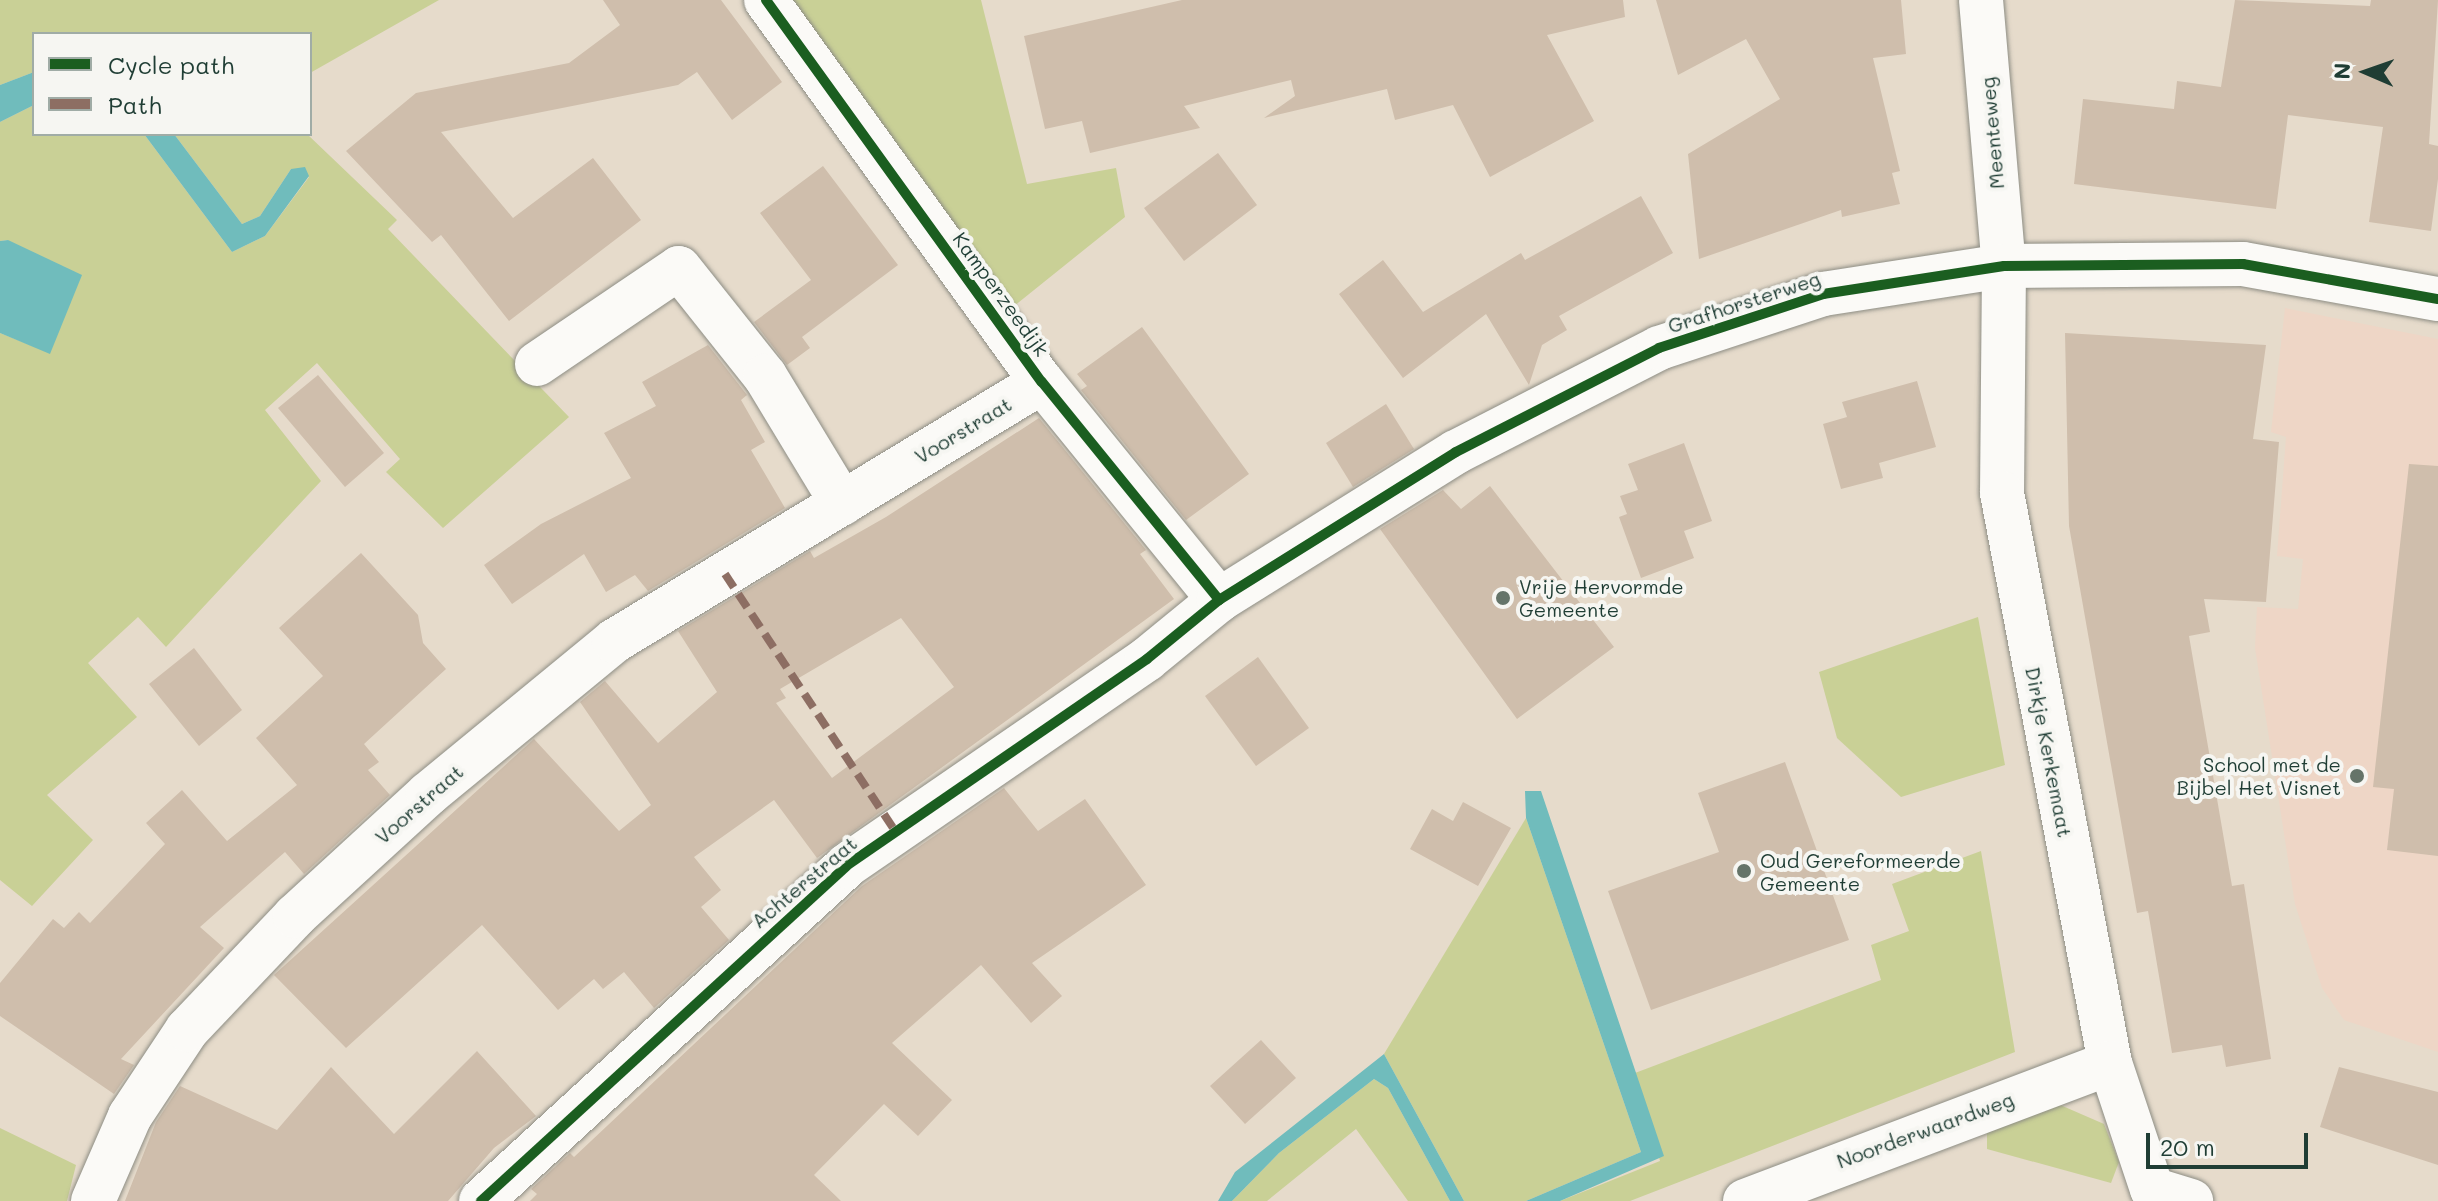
<!DOCTYPE html>
<html>
<head>
<meta charset="utf-8">
<style>
	body { margin:0 }
	#map { position:relative; width:2438px; height:1201px; overflow:hidden; background:#e6dbcb; font-family:Mali,sans-serif }
	div>[style] { position:absolute }
	.built>* { inset:0; background:#eed6c6 }
	.green>* { inset:0; background:#c9d096 }
	.water>* { inset:0; background:#70bcbc }
	.building>* { inset:0; background:#cfbeac }
	.roads { filter:drop-shadow(0 0 2px #8d8d84) drop-shadow(0 0 2px #8d8d84) }
	.street>* { height:44px; margin:-22px; padding:0 22px; transform-origin:22px; border-radius:22px; background:#fbfaf7 }
	.quiet>* { height:8px; margin-top:-4px; transform-origin:0; background:repeating-linear-gradient(90deg,#8d6e63 0 16px,transparent 0 24px) }
	.cycleway>* { height:10px; margin:-5px; padding:0 5px; transform-origin:5px; border-radius:5px; background:#1b5e20 }
	.dots>* { width:22px; height:22px; translate:-50% -50%; box-sizing:border-box; border:4px solid #f6f6f2; border-radius:50% }
	span { translate:-50% -50%; white-space:nowrap; text-align:center; line-height:1.15; -webkit-text-stroke:8px #f6f6f2; paint-order:stroke }
	.street-label { font-size:20px; color:#1f3d34 }
	.poi-label { font-size:20px; color:#1f3d34 }
	.left { translate:0 -50%; text-align:left }
	.right { translate:-100% -50%; text-align:right }
	.legend { position:absolute; left:32px; top:32px; width:280px; height:104px; box-sizing:border-box; background:#f6f6f2; border:2px solid #a0aca6; margin:0; padding:10px 14px; list-style:none; font-size:24px; color:#1f3d34 }
	.legend li { display:flex; align-items:center; gap:16px; height:40px }
	.legend b { width:40px; border:2px solid #a0aca6 }
	.north { position:absolute; left:2326px; top:32px; width:80px; height:80px; -webkit-text-stroke:6px #f6f6f2; paint-order:stroke; rotate:272deg; font-size:22px; font-weight:700; line-height:32px; text-align:center; color:#1f3d34 }
	.north::after { content:''; display:block; margin:auto; width:28px; height:36px; background:#1f3d34; clip-path:polygon(50% 0,100% 100%,50% 72%,0 100%) }
	.scale { position:absolute; left:2146px; top:1133px; width:162px; height:36px; box-sizing:border-box; border:4px solid #1f3d34; border-top:0; padding-left:10px; font-size:24px; line-height:28px; white-space:nowrap; color:#1f3d34; -webkit-text-stroke:6px #f6f6f2; paint-order:stroke }
</style>
</head>
<body>
<div id="map">
	<div class="built">
		<div style="clip-path:polygon(2285px 308px,2438px 339px,2438px 1052px,2344px 1020px,2322px 988px,2295px 904px,2255px 648px,2257px 607px,2298px 609px,2303px 559px,2277px 556px,2286px 437px,2271px 432px)"></div>
	</div>
	<div class="green">
		<div style="clip-path:polygon(0 0,439px 0,310px 73px,310px 34px,34px 34px,34px 72px,0 85px)"></div>
		<div style="clip-path:polygon(781px 0,981px 0,1027px 184px,1116px 168px,1125px 217px,1014px 306px)"></div>
		<div style="clip-path:polygon(34px 105px,34px 134px,144px 134px,232px 252px,265px 236px,309px 177px,291px 169px,260px 216px,242px 224px,174px 134px,307px 134px,397px 220px,388px 229px,569px 417px,443px 528px,386px 472px,400px 459px,317px 363px,265px 410px,321px 481px,166px 647px,138px 617px,88px 663px,137px 717px,47px 795px,93px 840px,32px 906px,0 880px,0 333px,50px 353px,8px 240px,0 241px,0 122px)"></div>
		<div style="clip-path:polygon(1978px 617px,2005px 765px,1901px 797px,1837px 738px,1819px 672px)"></div>
		<div style="clip-path:polygon(1526px 818px,1641px 1152px,1526px 1201px,1464px 1201px,1384px 1054px)"></div>
		<div style="clip-path:polygon(1981px 851px,2015px 1052px,1630px 1201px,1560px 1201px,1660px 1161px,1635px 1073px,1881px 980px,1871px 945px,1909px 931px,1892px 884px)"></div>
		<div style="clip-path:polygon(1374px 1079px,1388px 1088px,1450px 1201px,1408px 1201px,1356px 1129px,1267px 1201px,1232px 1201px,1279px 1153px)"></div>
		<div style="clip-path:polygon(2058px 1104px,2104px 1124px,2119px 1162px,2111px 1183px,1987px 1149px,1987px 1132px)"></div>
		<div style="clip-path:polygon(0 1128px,76px 1165px,67px 1201px,0 1201px)"></div>
	</div>
	<div class="water">
		<div style="clip-path:polygon(34px 72px,34px 105px,0 122px,0 85px)"></div>
		<div style="clip-path:polygon(144px 134px,174px 134px,242px 224px,260px 216px,291px 169px,305px 167px,309px 176px,265px 236px,232px 252px)"></div>
		<div style="clip-path:polygon(8px 240px,82px 275px,50px 354px,0 333px,0 241px)"></div>
		<div style="clip-path:polygon(1525px 791px,1541px 791px,1664px 1156px,1560px 1201px,1526px 1201px,1641px 1152px,1526px 818px)"></div>
		<div style="clip-path:polygon(1384px 1054px,1464px 1201px,1450px 1201px,1388px 1088px,1374px 1079px,1279px 1153px,1232px 1201px,1218px 1201px,1235px 1172px)"></div>
	</div>
	<div class="building">
		<div style="clip-path:polygon(603px 0,721px 0,782px 82px,732px 120px,697px 72px,678px 85px,441px 132px,513px 218px,593px 158px,641px 220px,509px 321px,441px 235px,432px 242px,346px 151px,416px 93px,569px 63px,620px 25px)"></div>
		<div style="clip-path:polygon(1182px 0,1623px 0,1625px 17px,1547px 35px,1594px 121px,1490px 177px,1453px 105px,1395px 120px,1387px 89px,1264px 118px,1295px 96px,1291px 80px,1184px 106px,1200px 128px,1090px 153px,1082px 121px,1045px 129px,1024px 36px)"></div>
		<div style="clip-path:polygon(1656px 0,1901px 0,1906px 54px,1873px 58px,1900px 171px,1892px 173px,1900px 204px,1842px 217px,1841px 210px,1699px 259px,1688px 154px,1780px 99px,1746px 39px,1678px 75px)"></div>
		<div style="clip-path:polygon(2235px 0,2370px 6px,2371px 0,2438px 0,2429px 144px,2438px 146px,2438px 179px,2431px 231px,2369px 222px,2383px 127px,2288px 115px,2276px 209px,2074px 184px,2083px 99px,2174px 109px,2177px 81px,2221px 87px)"></div>
		<div style="clip-path:polygon(1218px 153px,1257px 205px,1184px 261px,1144px 208px)"></div>
		<div style="clip-path:polygon(823px 166px,898px 265px,802px 337px,810px 348px,787px 365px,754px 322px,811px 280px,760px 213px)"></div>
		<div style="clip-path:polygon(1641px 196px,1673px 253px,1559px 316px,1567px 330px,1542px 345px,1529px 385px,1486px 314px,1403px 378px,1339px 294px,1383px 260px,1423px 312px,1521px 253px,1525px 260px)"></div>
		<div style="clip-path:polygon(1142px 327px,1249px 474px,1186px 520px,1081px 390px,1087px 386px,1077px 374px)"></div>
		<div style="clip-path:polygon(2065px 333px,2266px 345px,2253px 439px,2279px 442px,2266px 602px,2204px 599px,2210px 632px,2189px 636px,2232px 886px,2244px 884px,2271px 1059px,2226px 1067px,2222px 1045px,2172px 1053px,2148px 911px,2137px 913px,2069px 526px)"></div>
		<div style="clip-path:polygon(708px 345px,747px 395px,741px 400px,765px 442px,751px 450px,785px 508px,648px 591px,635px 575px,606px 592px,584px 554px,512px 604px,484px 565px,541px 524px,631px 478px,604px 433px,656px 406px,642px 382px)"></div>
		<div style="clip-path:polygon(318px 375px,384px 453px,345px 487px,278px 408px)"></div>
		<div style="clip-path:polygon(1917px 381px,1936px 447px,1879px 463px,1883px 478px,1841px 489px,1823px 424px,1847px 417px,1842px 402px)"></div>
		<div style="clip-path:polygon(1386px 404px,1414px 449px,1353px 487px,1326px 443px)"></div>
		<div style="clip-path:polygon(evenodd,1039px 418px,1146px 550px,1140px 554px,1174px 599px,817px 858px,774px 800px,694px 857px,721px 890px,701px 907px,729px 940px,654px 1008px,624px 972px,603px 989px,594px 979px,558px 1010px,482px 925px,346px 1048px,274px 975px,534px 739px,619px 831px,651px 805px,580px 702px,605px 681px,658px 743px,717px 692px,678px 631px,810px 551px,814px 558px,886px 517px,1039px 418px,901px 618px,954px 687px,832px 778px,776px 703px,786px 698px,780px 689px,901px 618px)"></div>
		<div style="clip-path:polygon(1684px 443px,1712px 521px,1684px 531px,1694px 558px,1641px 578px,1619px 517px,1627px 514px,1620px 496px,1638px 490px,1628px 464px)"></div>
		<div style="clip-path:polygon(2409px 464px,2438px 466px,2438px 856px,2387px 850px,2394px 789px,2373px 787px)"></div>
		<div style="clip-path:polygon(1490px 486px,1614px 647px,1517px 719px,1380px 529px,1443px 490px,1461px 509px)"></div>
		<div style="clip-path:polygon(361px 553px,418px 615px,423px 643px,446px 669px,364px 744px,379px 762px,368px 770px,390px 795px,304px 874px,285px 852px,200px 927px,224px 948px,121px 1059px,134px 1065px,114px 1094px,0 1016px,0 983px,53px 919px,64px 928px,79px 912px,90px 923px,165px 844px,146px 823px,182px 790px,227px 841px,297px 785px,256px 738px,323px 676px,279px 628px)"></div>
		<div style="clip-path:polygon(194px 648px,242px 710px,199px 746px,149px 684px)"></div>
		<div style="clip-path:polygon(1258px 657px,1309px 728px,1256px 766px,1205px 696px)"></div>
		<div style="clip-path:polygon(1785px 762px,1849px 940px,1651px 1010px,1608px 891px,1719px 852px,1698px 793px)"></div>
		<div style="clip-path:polygon(1004px 788px,1038px 831px,1085px 799px,1146px 885px,1032px 963px,1062px 996px,1031px 1023px,981px 965px,892px 1043px,952px 1100px,918px 1136px,884px 1104px,814px 1175px,841px 1201px,530px 1201px,537px 1194px,531px 1189px,570px 1153px,574px 1157px,862px 886px)"></div>
		<div style="clip-path:polygon(1463px 802px,1511px 828px,1478px 886px,1410px 849px,1432px 809px,1453px 821px)"></div>
		<div style="clip-path:polygon(1261px 1040px,1296px 1078px,1245px 1124px,1210px 1086px)"></div>
		<div style="clip-path:polygon(477px 1051px,536px 1116px,494px 1148px,448px 1201px,125px 1201px,156px 1122px,180px 1086px,277px 1130px,331px 1067px,394px 1134px)"></div>
		<div style="clip-path:polygon(2339px 1067px,2438px 1092px,2438px 1165px,2320px 1127px)"></div>
	</div>
	<div class="roads">
		<div class="street">
			<div style="left:766px;top:0;width:471px;rotate:54.2deg"></div>
			<div style="left:1042px;top:382px;width:281px;rotate:50.9deg"></div>
			<div style="left:1981px;top:0;width:267px;rotate:85.1deg"></div>
			<div style="left:2004px;top:266px;width:227px;rotate:90.5deg"></div>
			<div style="left:2002px;top:493px;width:580px;rotate:79.27deg"></div>
			<div style="left:2110px;top:1063px;width:133px;rotate:71.6deg"></div>
			<div style="left:2152px;top:1189px;width:41px;rotate:17.1deg"></div>
			<div style="left:537px;top:364px;width:171px;rotate:-34.1deg"></div>
			<div style="left:679px;top:268px;width:138px;rotate:51.5deg"></div>
			<div style="left:765px;top:376px;width:149px;rotate:58.8deg"></div>
			<div style="left:93px;top:1201px;width:93px;rotate:-66.5deg"></div>
			<div style="left:130px;top:1116px;width:103px;rotate:-56.5deg"></div>
			<div style="left:187px;top:1030px;width:157px;rotate:-46.5deg"></div>
			<div style="left:295px;top:916px;width:180px;rotate:-42.5deg"></div>
			<div style="left:428px;top:794px;width:241px;rotate:-39.4deg"></div>
			<div style="left:614px;top:641px;width:500px;rotate:-31.18deg"></div>
			<div style="left:481px;top:1201px;width:495px;rotate:-42.5deg"></div>
			<div style="left:846px;top:866px;width:365px;rotate:-34.5deg"></div>
			<div style="left:1147px;top:659px;width:93px;rotate:-39.3deg"></div>
			<div style="left:1219px;top:600px;width:279px;rotate:-32deg"></div>
			<div style="left:1456px;top:452px;width:228px;rotate:-27.1deg"></div>
			<div style="left:1659px;top:348px;width:173px;rotate:-18.2deg"></div>
			<div style="left:1823px;top:294px;width:183px;rotate:-8.8deg"></div>
			<div style="left:2004px;top:266px;width:239px;rotate:-0.5deg"></div>
			<div style="left:2243px;top:264px;width:198px;rotate:10.2deg"></div>
			<div style="left:1745px;top:1201px;width:390px;rotate:-20.7deg"></div>
		</div>
	</div>
	<div class="quiet">
		<div style="left:725px;top:574px;width:310px;rotate:56.5deg"></div>
	</div>
	<div class="cycleway">
		<div style="left:766px;top:0;width:471px;rotate:54.2deg"></div>
		<div style="left:1042px;top:382px;width:281px;rotate:50.9deg"></div>
		<div style="left:481px;top:1201px;width:495px;rotate:-42.5deg"></div>
		<div style="left:846px;top:866px;width:365px;rotate:-34.5deg"></div>
		<div style="left:1147px;top:659px;width:93px;rotate:-39.3deg"></div>
		<div style="left:1219px;top:600px;width:279px;rotate:-32deg"></div>
		<div style="left:1456px;top:452px;width:228px;rotate:-27.1deg"></div>
		<div style="left:1659px;top:348px;width:173px;rotate:-18.2deg"></div>
		<div style="left:1823px;top:294px;width:183px;rotate:-8.8deg"></div>
		<div style="left:2004px;top:266px;width:239px;rotate:-0.5deg"></div>
		<div style="left:2243px;top:264px;width:198px;rotate:10.2deg"></div>
	</div>
	<div class="dots">
		<div style="left:1503px;top:598px;background:#657469"></div>
		<div style="left:2357px;top:776px;background:#657469"></div>
		<div style="left:1744px;top:871px;background:#657469"></div>
	</div>
	<div class="street-label">
		<span style="left:1992px;top:133px;rotate:-95deg">Meenteweg</span>
		<span style="left:1001px;top:294px;rotate:54deg">Kamperzeedijk</span>
		<span style="left:1744px;top:302px;rotate:-18deg">Grafhorsterweg</span>
		<span style="left:963px;top:430px;rotate:-31deg">Voorstraat</span>
		<span style="left:2049px;top:752px;rotate:79deg">Dirkje Kerkemaat</span>
		<span style="left:419px;top:804px;rotate:-41deg">Voorstraat</span>
		<span style="left:804px;top:882px;rotate:-40deg">Achterstraat</span>
		<span style="left:1925px;top:1130px;rotate:-20deg">Noorderwaardweg</span>
	</div>
	<div class="poi-label">
		<span class="left" style="left:1519px;top:598px">Vrije Hervormde<br>Gemeente</span>
		<span class="right" style="left:2341px;top:776px">School met de<br>Bijbel Het Visnet</span>
		<span class="left" style="left:1760px;top:872px">Oud Gereformeerde<br>Gemeente</span>
	</div>
	<ul class="legend">
	<li><b style="height:10px;background:#1b5e20"></b>Cycle path</li>
	<li><b style="height:10px;background:#8d6e63"></b>Path</li>
	</ul>
	<div class="north">N</div>
	<div class="scale">20 m</div>
</div>
</body>
</html>
